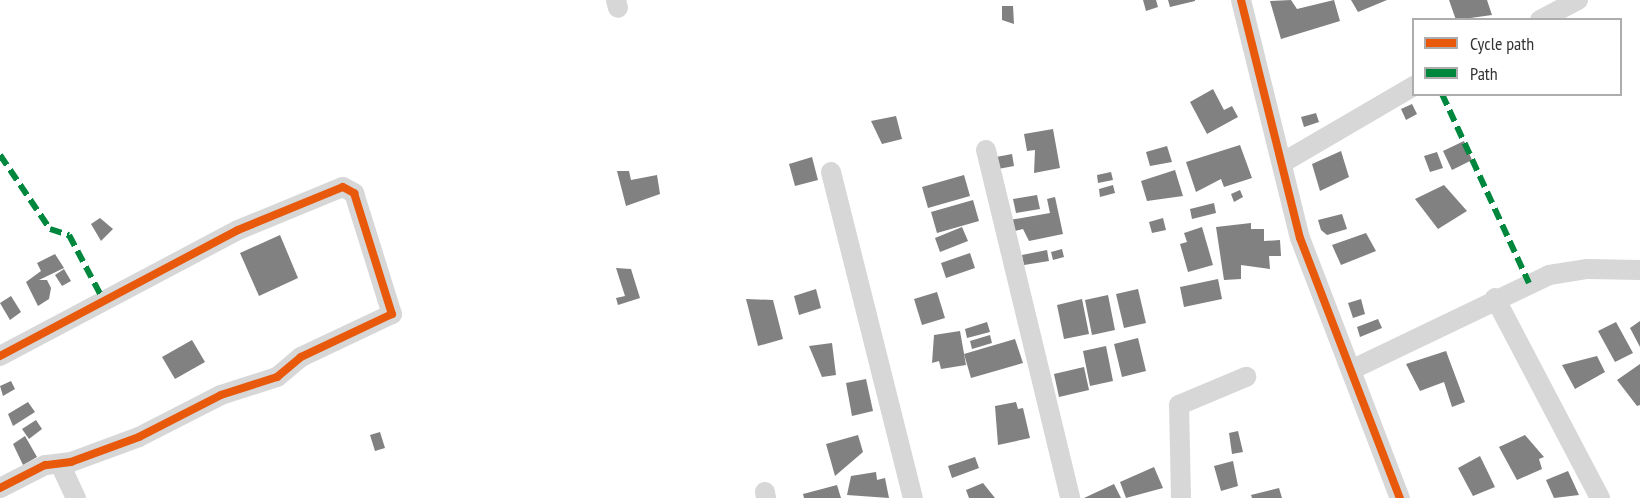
<!DOCTYPE html>
<html>
<head>
<meta charset="utf-8">
<style>
	body { margin:0 }
	#map { position:relative; width:1640px; height:498px; overflow:hidden; background:#fff; font-family:"PT Sans Narrow",sans-serif }
	div>[style] { position:absolute }
	.building>* { inset:0; background:#818181 }
	.minor>* { height:20px; margin:-10px; padding:0 10px; transform-origin:10px; border-radius:10px; background:#d7d7d7 }
	.quiet>* { height:6px; margin-top:-3px; transform-origin:0; background:repeating-linear-gradient(90deg,#00873e 0 12px,transparent 0 18px) }
	.cycleway>* { height:8px; margin:-4px; padding:0 4px; transform-origin:4px; border-radius:4px; background:#e8590c }
	span { translate:-50% -50%; white-space:nowrap; text-align:center; line-height:1.15; -webkit-text-stroke:6px #fff; paint-order:stroke }
	.legend { position:absolute; left:1412px; top:18px; width:210px; height:78px; box-sizing:border-box; background:#fff; border:2px solid #adadad; margin:0; padding:8px 10px; list-style:none; font-size:18px; color:#333 }
	.legend li { display:flex; align-items:center; gap:12px; height:30px }
	.legend b { width:30px; border:2px solid #adadad }
</style>
</head>
<body>
<div id="map">
	<div class="building">
		<div style="clip-path:polygon(1143px 0,1156px 0,1158px 7px,1146px 11px)"></div>
		<div style="clip-path:polygon(1168px 0,1195px 0,1195px 1px,1170px 7px)"></div>
		<div style="clip-path:polygon(1291px 0,1297px 9px,1334px 0,1340px 21px,1281px 39px,1270px 1px)"></div>
		<div style="clip-path:polygon(1351px 0,1387px 0,1358px 12px)"></div>
		<div style="clip-path:polygon(1449px 0,1487px 0,1492px 15px,1456px 20px)"></div>
		<div style="clip-path:polygon(1002px 6px,1013px 6px,1014px 24px,1002px 20px)"></div>
		<div style="clip-path:polygon(1213px 89px,1224px 110px,1232px 106px,1238px 117px,1207px 134px,1190px 102px)"></div>
		<div style="clip-path:polygon(1412px 104px,1417px 114px,1406px 120px,1401px 109px)"></div>
		<div style="clip-path:polygon(1316px 113px,1319px 122px,1304px 127px,1301px 117px)"></div>
		<div style="clip-path:polygon(896px 116px,902px 139px,882px 144px,871px 121px)"></div>
		<div style="clip-path:polygon(1053px 129px,1060px 168px,1034px 173px,1035px 150px,1027px 151px,1024px 134px)"></div>
		<div style="clip-path:polygon(1464px 141px,1472px 160px,1452px 170px,1443px 151px)"></div>
		<div style="clip-path:polygon(1240px 145px,1252px 178px,1224px 187px,1221px 179px,1196px 192px,1186px 162px)"></div>
		<div style="clip-path:polygon(1167px 146px,1172px 162px,1150px 166px,1146px 152px)"></div>
		<div style="clip-path:polygon(1341px 151px,1349px 177px,1320px 191px,1312px 164px)"></div>
		<div style="clip-path:polygon(1437px 152px,1443px 168px,1430px 172px,1424px 156px)"></div>
		<div style="clip-path:polygon(1012px 154px,1014px 166px,998px 169px,996px 157px)"></div>
		<div style="clip-path:polygon(812px 157px,818px 180px,795px 186px,789px 164px)"></div>
		<div style="clip-path:polygon(1175px 170px,1183px 196px,1147px 201px,1141px 181px)"></div>
		<div style="clip-path:polygon(617px 171px,629px 171px,631px 180px,657px 175px,660px 194px,626px 206px)"></div>
		<div style="clip-path:polygon(1111px 172px,1113px 180px,1098px 183px,1097px 175px)"></div>
		<div style="clip-path:polygon(964px 175px,970px 196px,928px 208px,922px 187px)"></div>
		<div style="clip-path:polygon(1113px 185px,1115px 193px,1100px 197px,1099px 189px)"></div>
		<div style="clip-path:polygon(1444px 185px,1467px 211px,1438px 229px,1415px 199px)"></div>
		<div style="clip-path:polygon(1240px 190px,1243px 197px,1234px 202px,1231px 194px)"></div>
		<div style="clip-path:polygon(1037px 195px,1040px 209px,1016px 213px,1013px 199px)"></div>
		<div style="clip-path:polygon(1055px 197px,1063px 234px,1029px 241px,1023px 229px,1011px 232px,1010px 220px,1050px 213px,1047px 199px)"></div>
		<div style="clip-path:polygon(973px 200px,979px 221px,937px 233px,931px 212px)"></div>
		<div style="clip-path:polygon(1214px 203px,1216px 213px,1192px 219px,1190px 209px)"></div>
		<div style="clip-path:polygon(1342px 214px,1347px 229px,1327px 235px,1321px 230px,1318px 220px)"></div>
		<div style="clip-path:polygon(100px 218px,113px 229px,101px 241px,91px 224px)"></div>
		<div style="clip-path:polygon(1163px 218px,1166px 230px,1152px 233px,1149px 222px)"></div>
		<div style="clip-path:polygon(1251px 223px,1251px 229px,1264px 229px,1264px 241px,1280px 240px,1281px 256px,1269px 256px,1270px 269px,1241px 265px,1241px 279px,1224px 280px,1216px 227px)"></div>
		<div style="clip-path:polygon(962px 227px,968px 241px,940px 252px,935px 238px)"></div>
		<div style="clip-path:polygon(1202px 227px,1213px 265px,1188px 272px,1180px 244px,1187px 242px,1184px 233px)"></div>
		<div style="clip-path:polygon(1366px 233px,1376px 251px,1341px 265px,1332px 245px)"></div>
		<div style="clip-path:polygon(280px 235px,298px 278px,259px 296px,240px 253px)"></div>
		<div style="clip-path:polygon(1062px 249px,1064px 257px,1053px 260px,1051px 252px)"></div>
		<div style="clip-path:polygon(1047px 250px,1049px 261px,1024px 265px,1022px 255px)"></div>
		<div style="clip-path:polygon(970px 253px,975px 268px,946px 278px,941px 263px)"></div>
		<div style="clip-path:polygon(55px 254px,64px 268px,39px 280px,47px 280px,51px 288px,49px 299px,38px 306px,26px 282px,41px 271px,37px 263px)"></div>
		<div style="clip-path:polygon(616px 268px,631px 269px,640px 298px,618px 305px,616px 298px,625px 296px)"></div>
		<div style="clip-path:polygon(64px 269px,71px 281px,62px 286px,55px 275px)"></div>
		<div style="clip-path:polygon(1218px 279px,1222px 299px,1184px 307px,1180px 287px)"></div>
		<div style="clip-path:polygon(816px 289px,821px 308px,799px 315px,794px 296px)"></div>
		<div style="clip-path:polygon(1138px 289px,1146px 323px,1124px 328px,1116px 294px)"></div>
		<div style="clip-path:polygon(937px 292px,945px 318px,922px 325px,914px 299px)"></div>
		<div style="clip-path:polygon(1108px 295px,1115px 330px,1092px 335px,1085px 300px)"></div>
		<div style="clip-path:polygon(11px 296px,21px 312px,10px 320px,0 303px)"></div>
		<div style="clip-path:polygon(746px 299px,773px 300px,783px 339px,758px 346px)"></div>
		<div style="clip-path:polygon(1082px 299px,1089px 334px,1064px 339px,1057px 305px)"></div>
		<div style="clip-path:polygon(1361px 299px,1365px 314px,1353px 318px,1348px 303px)"></div>
		<div style="clip-path:polygon(1378px 319px,1382px 328px,1360px 337px,1357px 327px)"></div>
		<div style="clip-path:polygon(1640px 321px,1640px 347px,1630px 328px)"></div>
		<div style="clip-path:polygon(987px 322px,990px 332px,967px 338px,965px 329px)"></div>
		<div style="clip-path:polygon(1616px 322px,1633px 353px,1615px 362px,1598px 331px)"></div>
		<div style="clip-path:polygon(960px 331px,966px 365px,941px 369px,939px 361px,932px 363px,934px 335px)"></div>
		<div style="clip-path:polygon(990px 335px,992px 343px,972px 349px,970px 341px)"></div>
		<div style="clip-path:polygon(1138px 338px,1146px 371px,1122px 377px,1114px 344px)"></div>
		<div style="clip-path:polygon(1015px 339px,1023px 363px,971px 378px,964px 354px)"></div>
		<div style="clip-path:polygon(192px 340px,205px 362px,175px 379px,162px 357px)"></div>
		<div style="clip-path:polygon(832px 343px,836px 375px,822px 377px,809px 346px)"></div>
		<div style="clip-path:polygon(1106px 346px,1113px 381px,1090px 386px,1083px 351px)"></div>
		<div style="clip-path:polygon(1446px 351px,1465px 402px,1452px 407px,1444px 382px,1420px 391px,1406px 364px)"></div>
		<div style="clip-path:polygon(1597px 356px,1605px 372px,1575px 389px,1562px 365px)"></div>
		<div style="clip-path:polygon(1640px 364px,1640px 405px,1637px 406px,1617px 380px)"></div>
		<div style="clip-path:polygon(1084px 367px,1089px 390px,1059px 397px,1054px 374px)"></div>
		<div style="clip-path:polygon(866px 379px,873px 411px,852px 416px,846px 383px)"></div>
		<div style="clip-path:polygon(11px 381px,15px 389px,3px 396px,0 386px)"></div>
		<div style="clip-path:polygon(28px 402px,35px 412px,13px 426px,8px 414px)"></div>
		<div style="clip-path:polygon(1016px 402px,1018px 409px,1023px 408px,1030px 438px,998px 445px,995px 406px)"></div>
		<div style="clip-path:polygon(36px 420px,42px 429px,29px 439px,22px 429px)"></div>
		<div style="clip-path:polygon(1238px 431px,1243px 452px,1232px 454px,1229px 433px)"></div>
		<div style="clip-path:polygon(380px 432px,385px 448px,375px 451px,370px 435px)"></div>
		<div style="clip-path:polygon(858px 435px,863px 452px,835px 476px,826px 444px)"></div>
		<div style="clip-path:polygon(1525px 435px,1544px 457px,1539px 459px,1542px 469px,1517px 480px,1499px 447px)"></div>
		<div style="clip-path:polygon(25px 436px,37px 457px,23px 465px,13px 444px)"></div>
		<div style="clip-path:polygon(1480px 456px,1495px 487px,1473px 496px,1458px 468px)"></div>
		<div style="clip-path:polygon(975px 457px,979px 468px,952px 478px,948px 466px)"></div>
		<div style="clip-path:polygon(1233px 461px,1238px 486px,1221px 491px,1214px 466px)"></div>
		<div style="clip-path:polygon(1154px 467px,1163px 488px,1126px 498px,1120px 482px)"></div>
		<div style="clip-path:polygon(1568px 471px,1579px 495px,1554px 498px,1546px 480px)"></div>
		<div style="clip-path:polygon(876px 472px,877px 480px,885px 478px,889px 498px,847px 495px,851px 476px)"></div>
		<div style="clip-path:polygon(983px 483px,995px 498px,969px 498px,966px 490px)"></div>
		<div style="clip-path:polygon(1114px 484px,1121px 498px,1084px 498px)"></div>
		<div style="clip-path:polygon(837px 485px,841px 498px,804px 498px,803px 494px)"></div>
		<div style="clip-path:polygon(1279px 488px,1282px 498px,1252px 498px,1251px 495px)"></div>
	</div>
	<div class="minor">
		<div style="left:616px;top:0;width:8px;rotate:76deg"></div>
		<div style="left:1241px;top:0;width:245px;rotate:76.1deg"></div>
		<div style="left:1300px;top:238px;width:279px;rotate:69deg"></div>
		<div style="left:1540px;top:20px;width:43px;rotate:-27.8deg"></div>
		<div style="left:986px;top:150px;width:358px;rotate:76.4deg"></div>
		<div style="left:1282px;top:163px;width:153px;rotate:-30.3deg"></div>
		<div style="left:831px;top:172px;width:336px;rotate:75.9deg"></div>
		<div style="left:1495px;top:298px;width:226px;rotate:62.3deg"></div>
		<div style="left:0;top:356px;width:269px;rotate:-27.9deg"></div>
		<div style="left:238px;top:230px;width:113px;rotate:-22.3deg"></div>
		<div style="left:343px;top:187px;width:13px;rotate:29deg"></div>
		<div style="left:354px;top:193px;width:127px;rotate:72.6deg"></div>
		<div style="left:392px;top:314px;width:101px;rotate:154.7deg"></div>
		<div style="left:301px;top:357px;width:31px;rotate:140deg"></div>
		<div style="left:277px;top:377px;width:59px;rotate:162.2deg"></div>
		<div style="left:221px;top:395px;width:92px;rotate:152.9deg"></div>
		<div style="left:139px;top:437px;width:72px;rotate:159.8deg"></div>
		<div style="left:71px;top:462px;width:26px;rotate:173deg"></div>
		<div style="left:45px;top:465px;width:51px;rotate:152.9deg"></div>
		<div style="left:1351px;top:370px;width:220px;rotate:-25.6deg"></div>
		<div style="left:1549px;top:275px;width:39px;rotate:-9deg"></div>
		<div style="left:1588px;top:269px;width:52px;rotate:1.1deg"></div>
		<div style="left:60px;top:464px;width:38px;rotate:65deg"></div>
		<div style="left:765px;top:492px;width:6px;rotate:81deg"></div>
		<div style="left:1181px;top:498px;width:93px;rotate:-91.2deg"></div>
		<div style="left:1179px;top:405px;width:73px;rotate:-22.7deg"></div>
	</div>
	<div class="quiet">
		<div style="left:1442px;top:94px;width:208px;rotate:65.3deg"></div>
		<div style="left:0;top:155px;width:89px;rotate:56deg"></div>
		<div style="left:50px;top:229px;width:20px;rotate:18deg"></div>
		<div style="left:69px;top:235px;width:75px;rotate:62.1deg"></div>
	</div>
	<div class="cycleway">
		<div style="left:1241px;top:0;width:245px;rotate:76.1deg"></div>
		<div style="left:1300px;top:238px;width:279px;rotate:69deg"></div>
		<div style="left:0;top:356px;width:269px;rotate:-27.9deg"></div>
		<div style="left:238px;top:230px;width:113px;rotate:-22.3deg"></div>
		<div style="left:343px;top:187px;width:13px;rotate:29deg"></div>
		<div style="left:354px;top:193px;width:127px;rotate:72.6deg"></div>
		<div style="left:392px;top:314px;width:101px;rotate:154.7deg"></div>
		<div style="left:301px;top:357px;width:31px;rotate:140deg"></div>
		<div style="left:277px;top:377px;width:59px;rotate:162.2deg"></div>
		<div style="left:221px;top:395px;width:92px;rotate:152.9deg"></div>
		<div style="left:139px;top:437px;width:72px;rotate:159.8deg"></div>
		<div style="left:71px;top:462px;width:26px;rotate:173deg"></div>
		<div style="left:45px;top:465px;width:51px;rotate:152.9deg"></div>
	</div>
	<ul class="legend">
	<li><b style="height:8px;background:#e8590c"></b>Cycle path</li>
	<li><b style="height:8px;background:#00873e"></b>Path</li>
	</ul>
</div>
</body>
</html>
